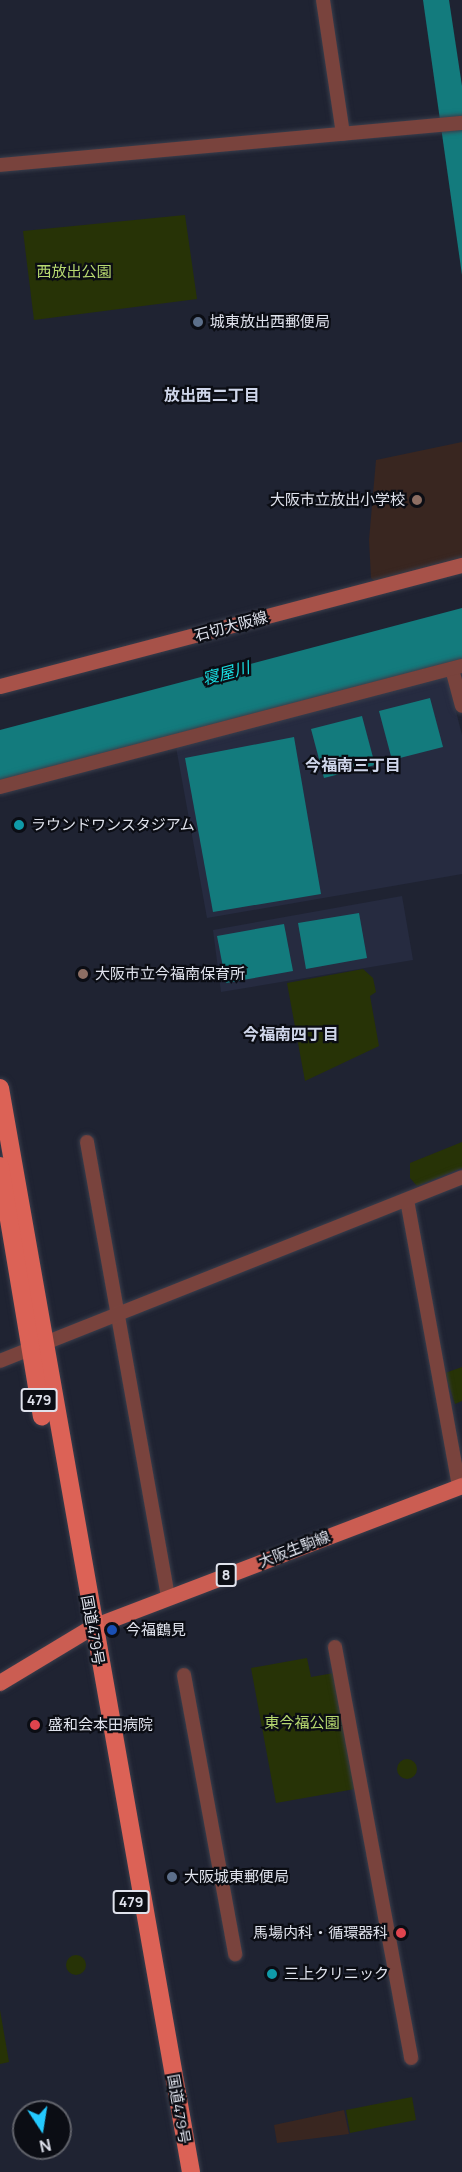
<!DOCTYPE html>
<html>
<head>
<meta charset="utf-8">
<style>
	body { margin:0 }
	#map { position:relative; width:462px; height:2172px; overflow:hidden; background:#1f2332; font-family:Manrope,"Noto Sans JP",sans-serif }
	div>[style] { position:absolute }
	.built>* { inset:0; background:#262b40 }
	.education>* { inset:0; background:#392620 }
	.green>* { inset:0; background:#273306 }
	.round { border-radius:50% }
	.water>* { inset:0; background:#137b7d }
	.roads { filter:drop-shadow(0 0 2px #3a3e4c) drop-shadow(0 0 2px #3a3e4c) }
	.tertiary>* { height:14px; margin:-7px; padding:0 7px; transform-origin:7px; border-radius:7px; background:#79433d }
	.secondary>* { height:15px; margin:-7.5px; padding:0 7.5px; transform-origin:7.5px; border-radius:7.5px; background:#a75249 }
	.primary>* { height:16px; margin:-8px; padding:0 8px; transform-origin:8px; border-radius:8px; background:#cb5d52 }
	.trunk>* { height:18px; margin:-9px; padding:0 9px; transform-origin:9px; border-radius:9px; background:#dc6256 }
	.dots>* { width:16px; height:16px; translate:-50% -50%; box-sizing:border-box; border:3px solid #0b0d14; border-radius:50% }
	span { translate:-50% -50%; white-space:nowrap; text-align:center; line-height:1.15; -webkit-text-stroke:4.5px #0b0d14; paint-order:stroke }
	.shield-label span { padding:2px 4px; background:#0b0d14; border:2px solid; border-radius:4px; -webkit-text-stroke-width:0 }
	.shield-label { font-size:14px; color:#dfe2ec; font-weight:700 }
	.park-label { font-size:15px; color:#b7d970 }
	.poi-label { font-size:15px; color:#dfe2ec }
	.left { translate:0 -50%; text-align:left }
	.right { translate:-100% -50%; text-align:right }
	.street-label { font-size:15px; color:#dfe2ec }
	.neighbourhood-label { font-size:16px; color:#cfd6ea; font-weight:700 }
	.water-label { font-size:16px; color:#19e1e5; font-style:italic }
	.north { position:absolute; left:12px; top:2100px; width:60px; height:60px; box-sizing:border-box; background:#0b0d14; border:2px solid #60626a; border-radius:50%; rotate:168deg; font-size:16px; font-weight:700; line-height:24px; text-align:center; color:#dfe2ec }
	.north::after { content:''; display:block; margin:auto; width:21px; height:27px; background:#24c9fe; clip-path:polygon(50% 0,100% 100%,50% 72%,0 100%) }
</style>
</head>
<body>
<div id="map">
	<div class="built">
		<div style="clip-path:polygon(447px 676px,462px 735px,462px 874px,207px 918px,176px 747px)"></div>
		<div style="clip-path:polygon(402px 896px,413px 960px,221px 992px,213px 930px)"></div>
	</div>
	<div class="education">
		<div style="clip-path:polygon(462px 442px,462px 560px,377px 583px,371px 578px,369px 540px,376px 460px)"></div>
		<div style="clip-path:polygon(344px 2110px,349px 2134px,277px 2143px,274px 2125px)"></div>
	</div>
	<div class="green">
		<div style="clip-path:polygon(185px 215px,197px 299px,34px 320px,23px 231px)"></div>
		<div style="clip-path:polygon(363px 969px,373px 978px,376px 992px,370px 996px,379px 1046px,305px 1081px,287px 983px)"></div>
		<div style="clip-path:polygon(462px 1142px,462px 1168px,417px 1186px,410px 1178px,410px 1163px)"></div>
		<div style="clip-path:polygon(462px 1367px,462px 1401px,455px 1404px,445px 1373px)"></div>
		<div style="clip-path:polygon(307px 1658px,311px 1677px,334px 1673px,355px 1789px,276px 1803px,251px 1668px)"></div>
		<div class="round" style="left:397px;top:1759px;width:20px;height:20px"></div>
		<div class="round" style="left:66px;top:1955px;width:20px;height:20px"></div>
		<div style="clip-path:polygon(0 2010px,9px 2062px,0 2064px)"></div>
		<div style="clip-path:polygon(412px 2097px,416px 2120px,350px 2133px,346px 2110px)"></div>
	</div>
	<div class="water">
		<div style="clip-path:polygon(423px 0,449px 0,462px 86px,462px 275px)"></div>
		<div style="clip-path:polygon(462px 608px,462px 659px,0 782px,0 730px)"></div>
		<div style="clip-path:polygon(430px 698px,443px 747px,392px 760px,379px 711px)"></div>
		<div style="clip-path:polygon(362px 716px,375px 765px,324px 778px,311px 729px)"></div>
		<div style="clip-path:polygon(294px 737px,321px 894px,213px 912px,185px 758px)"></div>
		<div style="clip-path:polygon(359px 913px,367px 958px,306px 969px,298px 923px)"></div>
		<div style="clip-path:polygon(284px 924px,293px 971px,226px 983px,217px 936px)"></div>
	</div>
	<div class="roads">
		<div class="tertiary">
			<div style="left:323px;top:0;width:135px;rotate:81.5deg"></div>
			<div style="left:0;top:165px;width:464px;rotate:-5.2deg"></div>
			<div style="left:452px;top:669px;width:38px;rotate:75deg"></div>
			<div style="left:0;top:787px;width:478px;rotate:-14.7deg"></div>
			<div style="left:87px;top:1142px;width:462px;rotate:79.9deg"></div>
			<div style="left:407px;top:1200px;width:292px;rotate:79.7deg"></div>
			<div style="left:0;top:1361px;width:497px;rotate:-21.7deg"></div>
			<div style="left:335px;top:1647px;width:418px;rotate:79.5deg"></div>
			<div style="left:184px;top:1675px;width:284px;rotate:79.6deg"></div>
		</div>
		<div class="secondary">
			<div style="left:0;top:686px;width:478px;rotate:-14.7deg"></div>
		</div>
		<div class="primary">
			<div style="left:0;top:1683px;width:109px;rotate:-31.1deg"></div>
			<div style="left:93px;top:1627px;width:395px;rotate:-20.9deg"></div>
		</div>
		<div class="trunk">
			<div style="left:0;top:1088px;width:1101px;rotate:80.01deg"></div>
			<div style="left:0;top:1166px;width:254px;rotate:80.5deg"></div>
		</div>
	</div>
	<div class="dots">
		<div style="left:198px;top:322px;background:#5c6f8a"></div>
		<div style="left:417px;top:500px;background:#8d6e63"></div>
		<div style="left:19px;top:825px;background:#0f9aa8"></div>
		<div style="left:83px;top:974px;background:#8d6e63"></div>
		<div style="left:112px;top:1630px;background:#1a4fb4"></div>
		<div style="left:35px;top:1725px;background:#e0444e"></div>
		<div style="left:172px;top:1877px;background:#5c6f8a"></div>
		<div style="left:401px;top:1933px;background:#e0444e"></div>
		<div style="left:272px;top:1974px;background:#0f9aa8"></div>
	</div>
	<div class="shield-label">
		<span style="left:39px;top:1400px">479</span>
		<span style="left:226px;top:1575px">8</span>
		<span style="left:131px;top:1902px">479</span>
	</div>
	<div class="park-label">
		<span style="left:74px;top:272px">西放出公園</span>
		<span style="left:302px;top:1723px">東今福公園</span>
	</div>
	<div class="poi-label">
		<span class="left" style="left:210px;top:322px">城東放出西郵便局</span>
		<span class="right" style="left:405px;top:500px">大阪市立放出小学校</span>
		<span class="left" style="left:31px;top:825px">ラウンドワンスタジアム</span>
		<span class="left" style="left:95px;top:974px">大阪市立今福南保育所</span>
		<span class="left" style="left:126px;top:1630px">今福鶴見</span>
		<span class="left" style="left:48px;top:1725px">盛和会本田病院</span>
		<span class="left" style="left:184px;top:1877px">大阪城東郵便局</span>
		<span class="right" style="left:388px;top:1933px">馬場内科・循環器科</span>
		<span class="left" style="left:284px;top:1974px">三上クリニック</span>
	</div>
	<div class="street-label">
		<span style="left:231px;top:626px;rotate:-15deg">石切大阪線</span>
		<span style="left:294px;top:1549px;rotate:-21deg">大阪生駒線</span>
		<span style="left:93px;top:1630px;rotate:80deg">国道479号</span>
		<span style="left:179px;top:2109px;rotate:80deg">国道479号</span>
	</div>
	<div class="neighbourhood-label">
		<span style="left:212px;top:395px">放出西二丁目</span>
		<span style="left:353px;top:765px">今福南三丁目</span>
		<span style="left:291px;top:1034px">今福南四丁目</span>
	</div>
	<div class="water-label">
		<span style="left:226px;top:673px;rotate:-15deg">寝屋川</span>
	</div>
	<div class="north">N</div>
</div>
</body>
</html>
